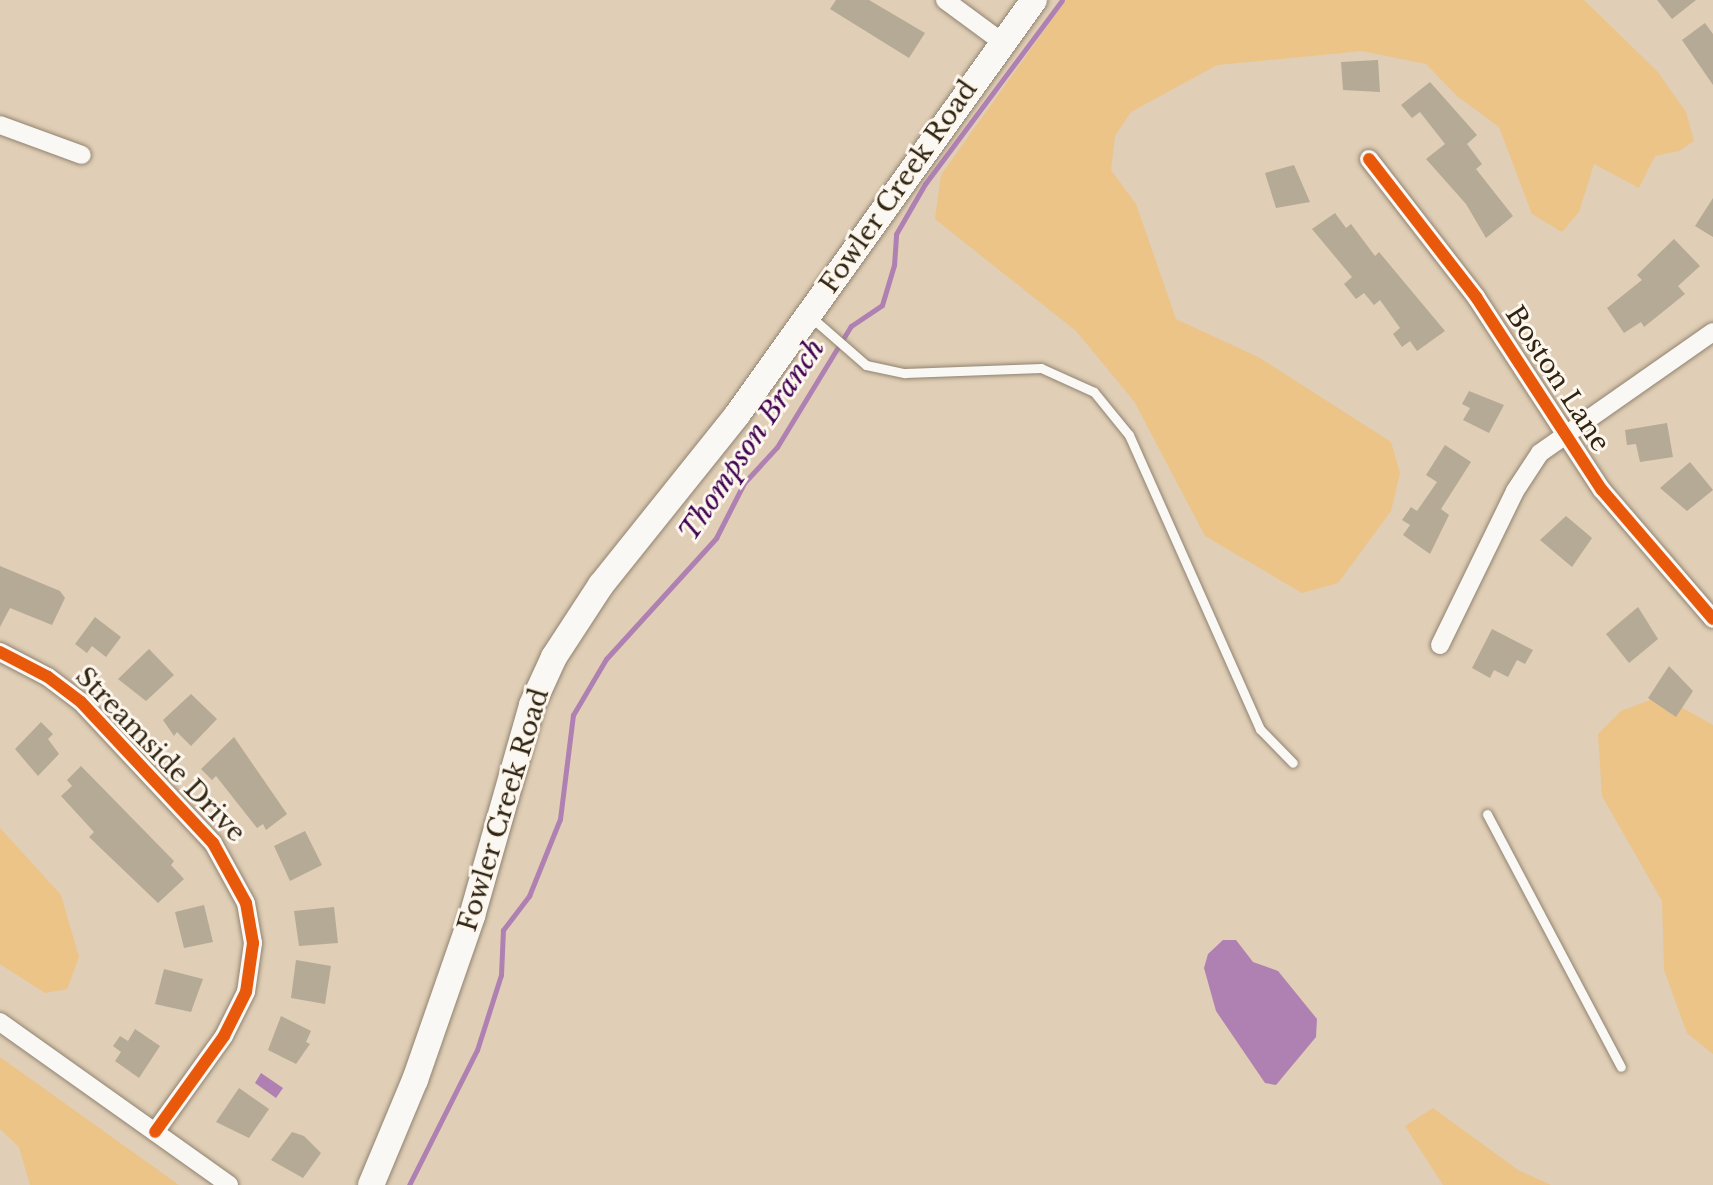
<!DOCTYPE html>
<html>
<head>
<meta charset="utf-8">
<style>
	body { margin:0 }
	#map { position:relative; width:1713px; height:1185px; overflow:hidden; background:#e0ceb6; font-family:"Libre Baskerville",serif }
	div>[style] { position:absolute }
	.green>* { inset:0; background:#ecc487 }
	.water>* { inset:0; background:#af80b2 }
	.stream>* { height:5px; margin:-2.5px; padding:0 2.5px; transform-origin:2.5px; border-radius:2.5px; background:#af80b2 }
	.building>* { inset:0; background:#b4aa95 }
	.roads { filter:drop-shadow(0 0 2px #908370) drop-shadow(0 0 2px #908370) }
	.lane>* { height:9px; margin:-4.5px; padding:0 4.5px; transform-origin:4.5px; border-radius:4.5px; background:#faf8f4 }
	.street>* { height:18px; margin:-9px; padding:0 9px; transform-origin:9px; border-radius:9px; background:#faf8f4 }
	.secondary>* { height:26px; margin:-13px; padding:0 13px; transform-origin:13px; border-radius:13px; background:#faf8f4 }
	.cycleway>* { height:12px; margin:-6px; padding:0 6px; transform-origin:6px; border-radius:6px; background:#e8590c }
	span { translate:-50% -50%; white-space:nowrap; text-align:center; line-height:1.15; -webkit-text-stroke:6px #fdf7ee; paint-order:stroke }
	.street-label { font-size:26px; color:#302412 }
	.water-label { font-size:28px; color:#410354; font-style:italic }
</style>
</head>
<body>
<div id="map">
	<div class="green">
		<div style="clip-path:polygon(1066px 0,1584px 0,1657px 71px,1686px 112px,1694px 141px,1679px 151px,1655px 156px,1639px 188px,1594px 164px,1579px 212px,1562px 232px,1532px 214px,1499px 127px,1457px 96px,1426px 64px,1362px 51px,1217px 65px,1131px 112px,1115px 136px,1111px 170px,1136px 204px,1176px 319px,1260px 358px,1391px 442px,1400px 473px,1391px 511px,1338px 583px,1302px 593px,1205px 536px,1134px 401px,1076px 331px,935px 219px,941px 175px)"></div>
		<div style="clip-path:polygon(1661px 696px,1713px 725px,1713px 1054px,1687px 1033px,1664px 970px,1662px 901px,1602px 796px,1598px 734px,1621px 711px)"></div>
		<div style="clip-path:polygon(0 828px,61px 895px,79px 957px,67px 989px,45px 993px,0 964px)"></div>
		<div style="clip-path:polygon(0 1057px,179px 1185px,30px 1185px,19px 1147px,0 1129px)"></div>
		<div style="clip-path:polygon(1433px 1108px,1518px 1170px,1551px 1185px,1443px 1185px,1405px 1126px)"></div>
	</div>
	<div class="water">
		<div style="clip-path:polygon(1223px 940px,1236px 940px,1253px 962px,1278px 971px,1317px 1019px,1316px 1037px,1276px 1085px,1265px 1083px,1216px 1011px,1204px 968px,1208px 954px)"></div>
		<div style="clip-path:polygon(261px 1073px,283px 1088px,276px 1098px,255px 1083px)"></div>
	</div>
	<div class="stream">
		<div style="left:409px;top:1185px;width:151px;rotate:-63.3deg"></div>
		<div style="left:477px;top:1050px;width:79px;rotate:-72.3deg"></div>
		<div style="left:501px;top:975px;width:45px;rotate:-87.5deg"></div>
		<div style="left:503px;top:930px;width:43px;rotate:-52.6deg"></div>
		<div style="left:529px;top:896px;width:83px;rotate:-68.1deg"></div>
		<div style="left:560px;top:819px;width:105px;rotate:-82.9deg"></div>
		<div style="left:573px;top:715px;width:65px;rotate:-59.5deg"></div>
		<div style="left:606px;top:659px;width:164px;rotate:-47.7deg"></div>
		<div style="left:716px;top:538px;width:62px;rotate:-63deg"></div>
		<div style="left:744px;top:483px;width:49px;rotate:-47.5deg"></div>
		<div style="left:777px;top:447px;width:142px;rotate:-58.6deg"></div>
		<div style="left:851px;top:326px;width:37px;rotate:-34deg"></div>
		<div style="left:882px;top:305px;width:42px;rotate:-73.3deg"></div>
		<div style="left:894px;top:265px;width:31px;rotate:-86deg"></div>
		<div style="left:896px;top:234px;width:58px;rotate:-59.9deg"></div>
		<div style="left:925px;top:184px;width:229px;rotate:-53.3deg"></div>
	</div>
	<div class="building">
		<div style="clip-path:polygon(836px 0,869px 0,925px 33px,909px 58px,830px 9px)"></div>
		<div style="clip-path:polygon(1657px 0,1696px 0,1672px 19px)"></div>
		<div style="clip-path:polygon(1705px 23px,1713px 34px,1713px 85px,1682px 40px)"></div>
		<div style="clip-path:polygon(1378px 60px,1380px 92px,1343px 90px,1341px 62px)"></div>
		<div style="clip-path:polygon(1430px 82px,1477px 135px,1467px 144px,1482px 164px,1476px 169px,1513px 216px,1486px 238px,1466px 204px,1426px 159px,1445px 144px,1420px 112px,1412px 118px,1401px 105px)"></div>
		<div style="clip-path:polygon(1294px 165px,1310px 202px,1276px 208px,1265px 173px)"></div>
		<div style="clip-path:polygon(1713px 198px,1713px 237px,1695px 226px)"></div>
		<div style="clip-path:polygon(1335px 213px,1346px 228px,1351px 224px,1375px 256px,1379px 252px,1445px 331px,1417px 351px,1410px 341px,1402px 347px,1393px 334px,1400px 328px,1380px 300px,1374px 305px,1364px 293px,1356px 299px,1344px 284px,1352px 277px,1312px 229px)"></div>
		<div style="clip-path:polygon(1674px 239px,1700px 266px,1678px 286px,1685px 294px,1644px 327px,1641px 322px,1624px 333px,1607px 308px,1642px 280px,1637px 275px)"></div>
		<div style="clip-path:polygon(1469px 391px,1504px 405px,1489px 433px,1463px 420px,1470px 408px,1462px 404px)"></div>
		<div style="clip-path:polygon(1667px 423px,1673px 457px,1640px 462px,1636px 444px,1627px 445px,1625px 430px)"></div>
		<div style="clip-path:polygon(1445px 445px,1471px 462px,1441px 509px,1449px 515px,1430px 554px,1403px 535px,1410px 525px,1402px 520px,1411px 507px,1417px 511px,1437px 482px,1426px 475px)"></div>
		<div style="clip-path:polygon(1690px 462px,1713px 490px,1687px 511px,1660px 488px)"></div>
		<div style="clip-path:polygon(1566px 516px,1592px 538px,1572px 567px,1540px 540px)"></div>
		<div style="clip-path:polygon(0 566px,60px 591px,65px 598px,52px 625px,10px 608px,0 627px)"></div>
		<div style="clip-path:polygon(1638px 607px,1658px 639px,1629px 663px,1606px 634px)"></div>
		<div style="clip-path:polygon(95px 617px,121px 637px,106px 657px,92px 646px,87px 653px,75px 644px)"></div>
		<div style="clip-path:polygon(1492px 629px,1533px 650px,1525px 664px,1517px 660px,1508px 677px,1494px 670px,1490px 678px,1472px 668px)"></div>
		<div style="clip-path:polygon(149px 649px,174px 675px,146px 701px,118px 679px)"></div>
		<div style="clip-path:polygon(1669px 666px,1693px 691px,1676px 717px,1648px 698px)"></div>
		<div style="clip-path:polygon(191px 694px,217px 719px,191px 746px,177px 732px,174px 736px,163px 720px)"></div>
		<div style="clip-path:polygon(41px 722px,53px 734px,48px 739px,59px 754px,38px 776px,15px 749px)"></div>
		<div style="clip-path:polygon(234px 737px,287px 814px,266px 830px,263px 824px,257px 828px,216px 776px,212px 780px,201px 769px)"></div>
		<div style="clip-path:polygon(81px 766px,174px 861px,171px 865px,184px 879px,158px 903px,89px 837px,94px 832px,61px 796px,72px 786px,67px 780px)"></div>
		<div style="clip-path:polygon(305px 831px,322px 865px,290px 881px,274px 846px)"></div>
		<div style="clip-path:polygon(204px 905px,213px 942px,184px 948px,175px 912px)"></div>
		<div style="clip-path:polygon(334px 907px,338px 943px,299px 946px,294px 911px)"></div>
		<div style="clip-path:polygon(296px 960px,331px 966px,325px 1004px,291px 998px)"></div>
		<div style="clip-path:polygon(164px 969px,203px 979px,191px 1012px,155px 1004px)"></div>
		<div style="clip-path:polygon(281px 1016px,311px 1031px,306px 1042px,310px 1044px,296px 1064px,268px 1050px)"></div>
		<div style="clip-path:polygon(135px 1029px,160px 1046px,139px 1078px,115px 1061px,121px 1052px,113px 1046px,120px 1036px,128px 1041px)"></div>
		<div style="clip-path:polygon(239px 1088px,269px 1109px,249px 1138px,216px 1122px)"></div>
		<div style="clip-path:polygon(292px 1132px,304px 1136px,321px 1153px,303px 1178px,271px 1160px)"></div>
	</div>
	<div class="roads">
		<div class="lane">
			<div style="left:811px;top:317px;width:73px;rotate:41.1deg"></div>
			<div style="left:866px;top:365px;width:40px;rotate:12deg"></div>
			<div style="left:905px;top:373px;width:136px;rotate:-2.1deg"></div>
			<div style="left:1041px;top:368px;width:58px;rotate:24.4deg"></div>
			<div style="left:1094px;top:392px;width:55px;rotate:50.9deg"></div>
			<div style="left:1129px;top:435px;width:322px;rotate:66deg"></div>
			<div style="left:1260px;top:729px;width:47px;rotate:45.9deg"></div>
			<div style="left:1487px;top:814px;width:286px;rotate:62.1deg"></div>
		</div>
		<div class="street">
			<div style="left:945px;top:0;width:71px;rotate:36.4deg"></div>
			<div style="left:0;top:125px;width:87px;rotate:20.1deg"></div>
			<div style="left:1369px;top:159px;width:175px;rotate:52.2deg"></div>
			<div style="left:1476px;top:297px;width:230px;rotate:56.9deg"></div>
			<div style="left:1602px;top:490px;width:170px;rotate:49.3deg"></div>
			<div style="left:1440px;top:645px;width:171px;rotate:-64deg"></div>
			<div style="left:1515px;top:491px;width:45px;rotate:-56.7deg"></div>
			<div style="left:1540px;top:453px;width:211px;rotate:-35deg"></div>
			<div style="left:0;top:652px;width:54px;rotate:27.5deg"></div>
			<div style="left:48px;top:677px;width:41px;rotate:37.1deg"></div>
			<div style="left:81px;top:702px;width:193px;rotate:46.9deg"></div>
			<div style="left:213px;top:843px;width:68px;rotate:61.2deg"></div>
			<div style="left:246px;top:903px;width:41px;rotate:80.1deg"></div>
			<div style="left:253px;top:943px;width:49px;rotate:98.1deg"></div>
			<div style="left:246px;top:992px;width:49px;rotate:116.6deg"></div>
			<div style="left:224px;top:1036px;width:118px;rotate:125.7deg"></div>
			<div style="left:0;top:1022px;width:281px;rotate:35.4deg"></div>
		</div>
		<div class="secondary">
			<div style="left:371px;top:1185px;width:114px;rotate:-67.3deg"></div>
			<div style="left:415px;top:1080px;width:174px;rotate:-70.8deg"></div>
			<div style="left:472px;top:916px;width:219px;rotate:-74.1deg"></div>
			<div style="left:532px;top:705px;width:53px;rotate:-65.4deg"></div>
			<div style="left:554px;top:657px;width:86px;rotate:-56.9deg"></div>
			<div style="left:601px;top:585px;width:218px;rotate:-51.3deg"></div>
			<div style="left:737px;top:415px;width:510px;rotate:-54.41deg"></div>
		</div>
	</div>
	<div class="cycleway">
		<div style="left:1369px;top:159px;width:175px;rotate:52.2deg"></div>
		<div style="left:1476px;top:297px;width:230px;rotate:56.9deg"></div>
		<div style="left:1602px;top:490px;width:170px;rotate:49.3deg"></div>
		<div style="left:0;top:652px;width:54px;rotate:27.5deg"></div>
		<div style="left:48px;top:677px;width:41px;rotate:37.1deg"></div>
		<div style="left:81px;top:702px;width:193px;rotate:46.9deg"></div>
		<div style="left:213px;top:843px;width:68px;rotate:61.2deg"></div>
		<div style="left:246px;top:903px;width:41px;rotate:80.1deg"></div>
		<div style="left:253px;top:943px;width:49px;rotate:98.1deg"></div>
		<div style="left:246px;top:992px;width:49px;rotate:116.6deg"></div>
		<div style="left:224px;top:1036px;width:118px;rotate:125.7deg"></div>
	</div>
	<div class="street-label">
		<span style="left:899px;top:187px;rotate:-55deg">Fowler Creek Road</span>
		<span style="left:1557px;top:379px;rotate:57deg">Boston Lane</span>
		<span style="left:160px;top:755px;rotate:46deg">Streamside Drive</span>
		<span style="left:504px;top:810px;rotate:-73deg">Fowler Creek Road</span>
	</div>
	<div class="water-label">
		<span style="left:752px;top:440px;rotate:-56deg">Thompson Branch</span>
	</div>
</div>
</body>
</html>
